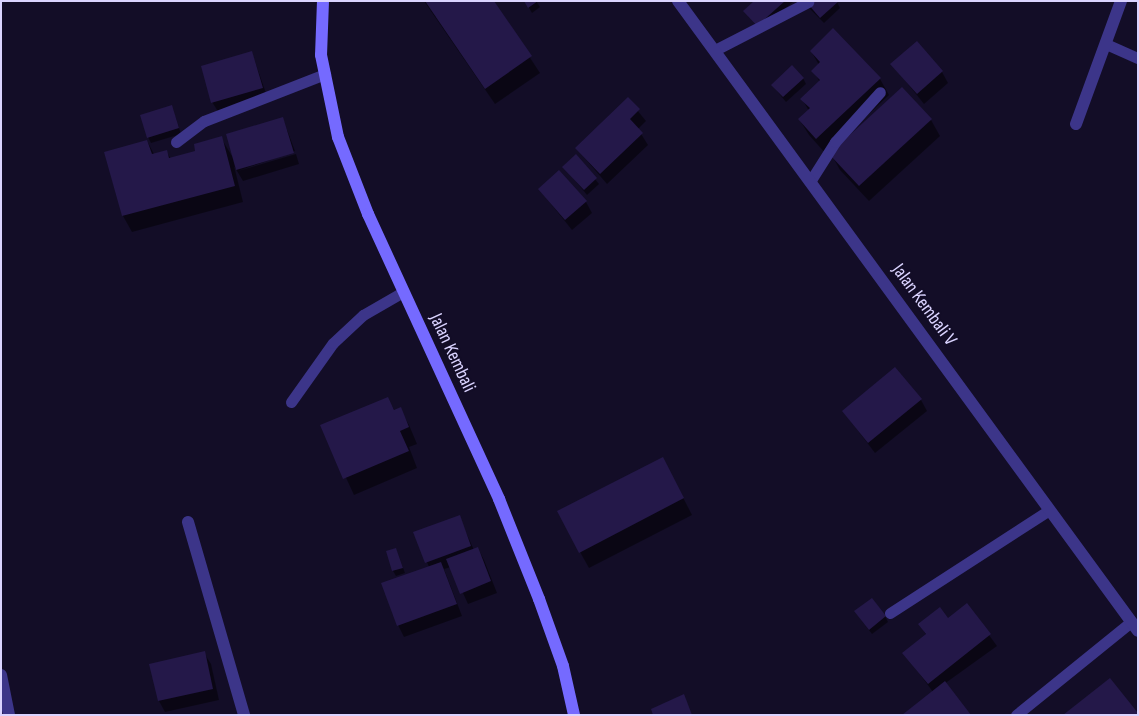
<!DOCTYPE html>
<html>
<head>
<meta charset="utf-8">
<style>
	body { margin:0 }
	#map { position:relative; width:1139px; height:716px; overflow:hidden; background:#130d27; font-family:"Sofia Sans Condensed",sans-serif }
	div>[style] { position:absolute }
	.shadow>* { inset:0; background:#0007 }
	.building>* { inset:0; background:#241849 }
	.lane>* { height:11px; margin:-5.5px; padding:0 5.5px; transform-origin:5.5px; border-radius:5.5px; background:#3c3589 }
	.street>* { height:12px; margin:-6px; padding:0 6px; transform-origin:6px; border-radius:6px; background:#3c3589 }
	.secondary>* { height:12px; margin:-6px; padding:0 6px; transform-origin:6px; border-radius:6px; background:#756aff }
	span { translate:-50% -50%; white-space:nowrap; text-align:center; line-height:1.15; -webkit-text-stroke:4px #130d27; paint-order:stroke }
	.street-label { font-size:19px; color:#dad3ff }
	.frame { position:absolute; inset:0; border:2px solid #dad3ff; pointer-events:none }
</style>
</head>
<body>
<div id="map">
	<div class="shadow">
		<div style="clip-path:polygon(424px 1px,493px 1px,540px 73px,495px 104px)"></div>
		<div style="clip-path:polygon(525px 1px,536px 1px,540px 7px,532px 13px)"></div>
		<div style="clip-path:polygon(756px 1px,794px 1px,760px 30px,748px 16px)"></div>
		<div style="clip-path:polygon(802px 1px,837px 2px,840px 8px,824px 23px)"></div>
		<div style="clip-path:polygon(811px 51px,880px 79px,889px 95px,826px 154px,809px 135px,799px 119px,809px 111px,802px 99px,820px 82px,813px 71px,819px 65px)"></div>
		<div style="clip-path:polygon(252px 53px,268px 99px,219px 113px,212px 102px)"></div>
		<div style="clip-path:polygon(892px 64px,942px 72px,948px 83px,924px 104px)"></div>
		<div style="clip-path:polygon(803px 78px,806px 84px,786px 102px,772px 85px)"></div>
		<div style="clip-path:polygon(628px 99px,646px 121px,638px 129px,648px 145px,607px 184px,576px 148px)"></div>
		<div style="clip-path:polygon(172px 106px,181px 134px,151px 143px,148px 137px)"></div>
		<div style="clip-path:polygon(283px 119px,295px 151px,238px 171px,296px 154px,299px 164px,243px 181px,234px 166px,243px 202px,132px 232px,123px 216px,105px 153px,147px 141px,154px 154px,166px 151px,171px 159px,196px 152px,221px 138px,232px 156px)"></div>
		<div style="clip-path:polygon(931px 120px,940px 136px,869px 201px,840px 170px,831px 154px)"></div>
		<div style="clip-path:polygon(576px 156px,599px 184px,587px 195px,564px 167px)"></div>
		<div style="clip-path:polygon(539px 189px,586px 202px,592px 213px,572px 230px)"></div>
		<div style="clip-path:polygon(387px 398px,395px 411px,400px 409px,409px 425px,417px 444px,409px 447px,417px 468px,354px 495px,322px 426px)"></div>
		<div style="clip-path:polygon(921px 400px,927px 411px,875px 453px,843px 411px)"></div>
		<div style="clip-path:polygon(671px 474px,692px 515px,589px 568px,580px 552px)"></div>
		<div style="clip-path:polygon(459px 517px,474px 550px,478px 548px,484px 560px,497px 593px,468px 604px,451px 567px,444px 569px,462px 616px,404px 637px,398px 625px,429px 567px,415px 533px)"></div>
		<div style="clip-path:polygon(396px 549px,405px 573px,396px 576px,393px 571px)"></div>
		<div style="clip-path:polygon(967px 605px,997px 646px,933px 692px,904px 653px,926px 635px,920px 624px,948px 620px)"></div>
		<div style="clip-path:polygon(885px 616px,888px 622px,872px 634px,859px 617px)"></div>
		<div style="clip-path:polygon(204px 653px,211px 664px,219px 700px,165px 712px,159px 701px,151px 665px)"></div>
	</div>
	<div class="building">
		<div style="clip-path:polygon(425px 1px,494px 1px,532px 56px,485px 89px)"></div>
		<div style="clip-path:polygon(524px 1px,538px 1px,528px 8px)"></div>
		<div style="clip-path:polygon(754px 1px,785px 1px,757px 26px,743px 11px)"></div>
		<div style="clip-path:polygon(811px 1px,839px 1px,820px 18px,808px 4px)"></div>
		<div style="clip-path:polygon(833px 28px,881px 78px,816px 139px,798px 119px,810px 108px,800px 99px,820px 80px,811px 71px,820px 62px,810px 51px)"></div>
		<div style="clip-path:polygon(917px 41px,943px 71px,917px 94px,890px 64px)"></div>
		<div style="clip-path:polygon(252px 51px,263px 88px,211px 103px,201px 66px)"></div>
		<div style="clip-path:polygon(792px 65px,804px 78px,783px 97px,771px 85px)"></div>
		<div style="clip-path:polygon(902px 87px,932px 119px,859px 186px,829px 154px)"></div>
		<div style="clip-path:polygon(628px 97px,640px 109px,630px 119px,643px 133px,600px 174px,575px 148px)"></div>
		<div style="clip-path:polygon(172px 105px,179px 128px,147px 138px,140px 115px)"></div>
		<div style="clip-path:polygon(283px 117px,294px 153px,236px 170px,226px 134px)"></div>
		<div style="clip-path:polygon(222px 136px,235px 186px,122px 216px,104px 152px,147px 140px,152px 154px,167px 150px,169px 158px,195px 151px,194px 144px)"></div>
		<div style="clip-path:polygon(576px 154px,597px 178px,584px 190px,562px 167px)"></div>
		<div style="clip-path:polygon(559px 170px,587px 201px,565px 220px,538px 189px)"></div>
		<div style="clip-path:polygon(895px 367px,922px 399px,868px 443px,842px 411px)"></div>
		<div style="clip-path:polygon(388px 397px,394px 410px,401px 407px,409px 427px,400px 431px,409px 451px,343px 479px,320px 425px)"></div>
		<div style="clip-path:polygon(663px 457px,684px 498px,579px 553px,557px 511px)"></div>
		<div style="clip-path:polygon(460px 515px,471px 546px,425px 563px,413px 532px)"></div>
		<div style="clip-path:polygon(478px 547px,491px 581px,460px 594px,446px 559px)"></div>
		<div style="clip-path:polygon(396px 548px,403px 568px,392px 571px,386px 551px)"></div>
		<div style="clip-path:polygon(441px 562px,457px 604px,397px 626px,381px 583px)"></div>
		<div style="clip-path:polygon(872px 598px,886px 616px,869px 630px,854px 611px)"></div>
		<div style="clip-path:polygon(967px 603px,991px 634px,928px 684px,902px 653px,926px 634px,918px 624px,940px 607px,948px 618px)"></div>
		<div style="clip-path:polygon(205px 651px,213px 689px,158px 701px,149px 664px)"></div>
		<div style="clip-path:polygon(1110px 678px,1138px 713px,1135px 715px,1063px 715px)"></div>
		<div style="clip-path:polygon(945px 681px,971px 715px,902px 715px)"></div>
		<div style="clip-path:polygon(684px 694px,692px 715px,653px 715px,651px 709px)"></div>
	</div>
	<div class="lane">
		<div style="left:1106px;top:44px;width:35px;rotate:24deg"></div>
		<div style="left:715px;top:50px;width:105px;rotate:-27.3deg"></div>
		<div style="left:176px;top:142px;width:35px;rotate:-37deg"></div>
		<div style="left:204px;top:121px;width:130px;rotate:-21.2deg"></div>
		<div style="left:811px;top:180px;width:45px;rotate:-57.7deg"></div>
		<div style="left:835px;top:142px;width:67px;rotate:-48deg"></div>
		<div style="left:291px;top:402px;width:72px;rotate:-54.6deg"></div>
		<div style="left:333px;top:343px;width:41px;rotate:-43deg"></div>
		<div style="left:363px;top:315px;width:46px;rotate:-29.9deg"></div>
		<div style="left:890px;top:613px;width:189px;rotate:-32.9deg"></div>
		<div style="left:1016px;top:715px;width:148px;rotate:-39deg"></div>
	</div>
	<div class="street">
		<div style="left:678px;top:1px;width:780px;rotate:53.86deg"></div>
		<div style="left:1076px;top:124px;width:131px;rotate:-69.9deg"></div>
		<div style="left:188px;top:522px;width:201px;rotate:73.8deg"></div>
		<div style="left:1px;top:675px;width:41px;rotate:78.7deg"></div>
	</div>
	<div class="secondary">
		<div style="left:323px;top:1px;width:54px;rotate:92.1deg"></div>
		<div style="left:321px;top:55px;width:84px;rotate:78.3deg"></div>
		<div style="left:338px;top:137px;width:83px;rotate:68.7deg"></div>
		<div style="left:368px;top:214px;width:314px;rotate:65.3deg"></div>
		<div style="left:499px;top:499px;width:108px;rotate:68.2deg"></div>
		<div style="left:539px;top:599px;width:71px;rotate:70.3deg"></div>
		<div style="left:563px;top:666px;width:50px;rotate:77.3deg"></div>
	</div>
	<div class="street-label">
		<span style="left:924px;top:305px;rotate:54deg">Jalan Kembali V</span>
		<span style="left:452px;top:353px;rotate:65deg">Jalan Kembali</span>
	</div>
	<div class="frame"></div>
</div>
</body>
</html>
